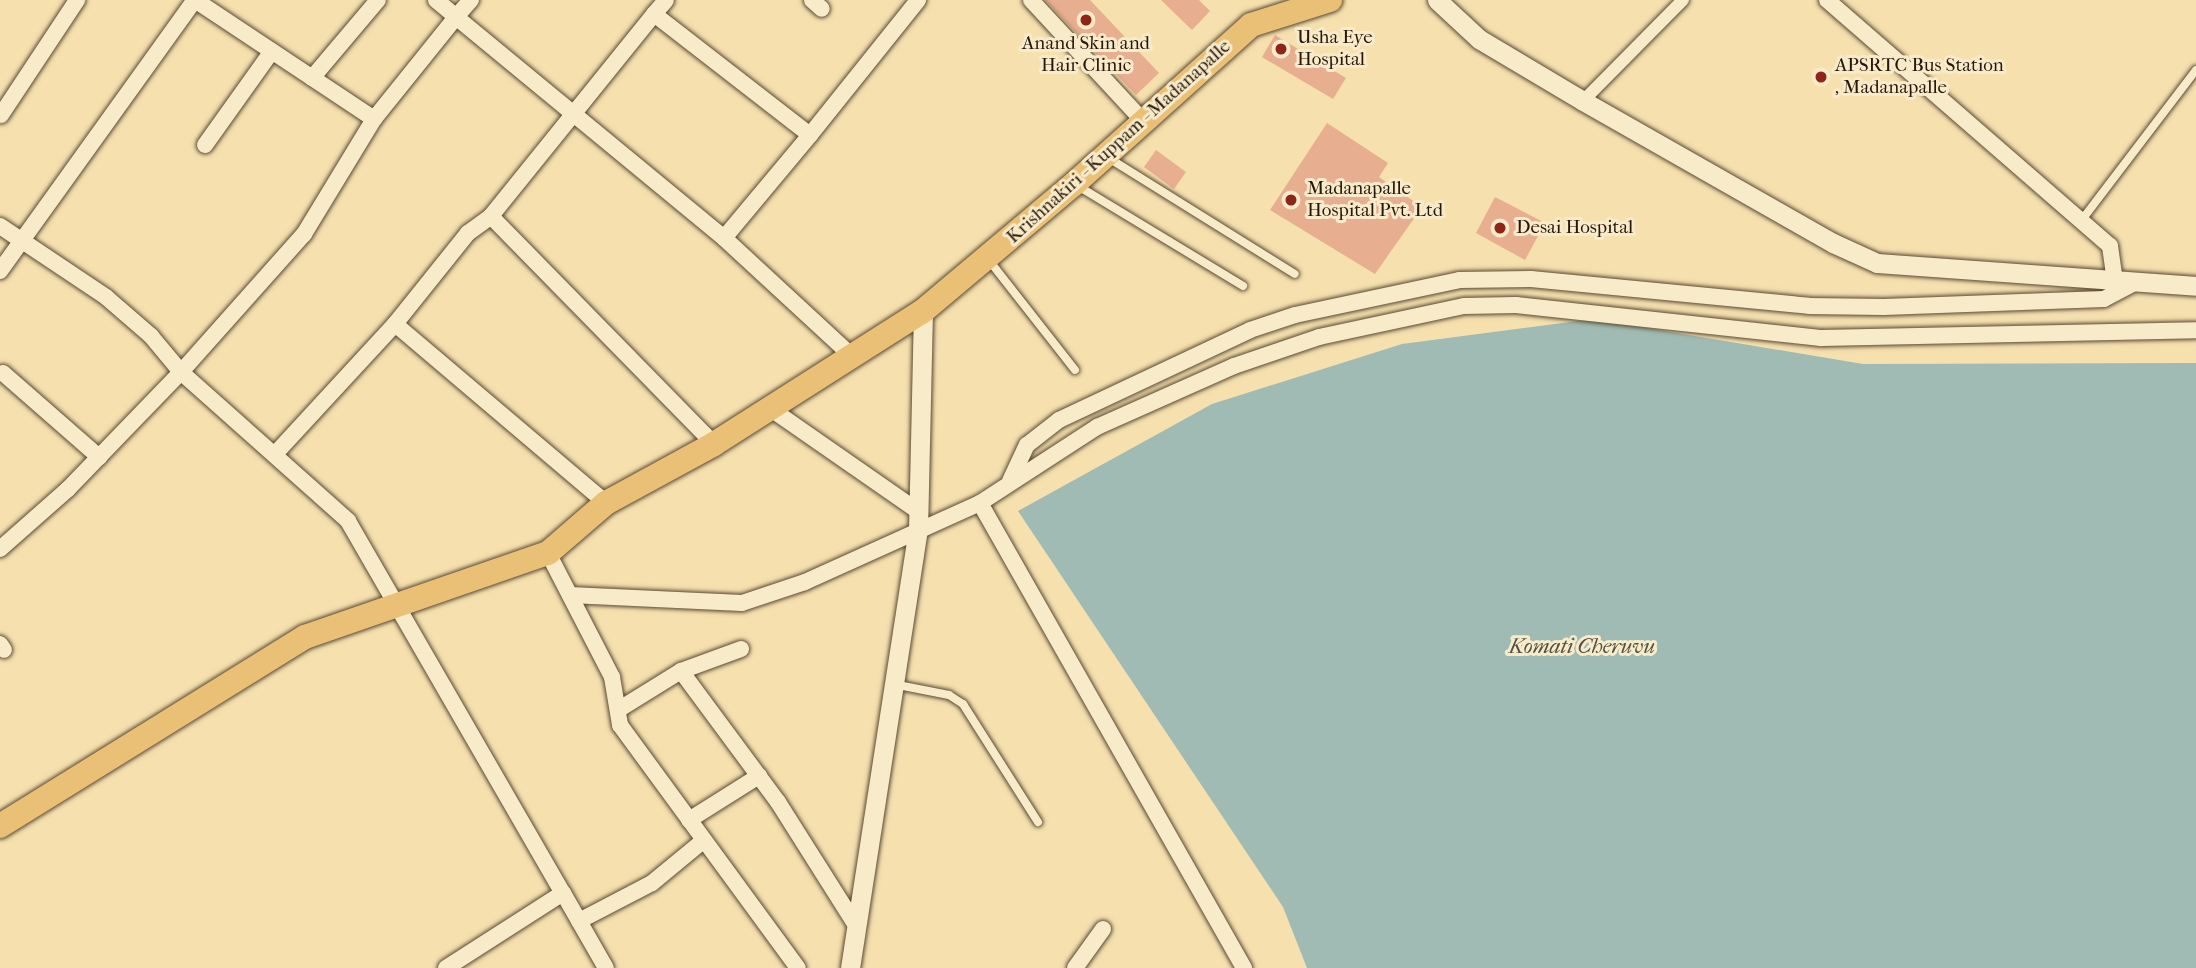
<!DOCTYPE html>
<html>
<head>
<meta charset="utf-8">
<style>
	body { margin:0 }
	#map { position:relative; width:2196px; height:968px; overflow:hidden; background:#f5e0ae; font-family:"IM FELL French Canon",serif }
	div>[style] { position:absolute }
	.water>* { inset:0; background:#9fbbb3 }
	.building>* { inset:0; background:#e8ae90 }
	.roads { filter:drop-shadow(0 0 2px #5a4933) drop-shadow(0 0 2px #5a4933) }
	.service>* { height:8px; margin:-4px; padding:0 4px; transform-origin:4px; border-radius:4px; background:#f8ebca }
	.pedestrian>* { height:12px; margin:-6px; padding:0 6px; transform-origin:6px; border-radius:6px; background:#f8ebca }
	.minor>* { height:16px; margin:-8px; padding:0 8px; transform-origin:8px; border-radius:8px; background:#f8ebca }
	.tertiary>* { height:19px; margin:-9.5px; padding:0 9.5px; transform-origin:9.5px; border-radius:9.5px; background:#f8ebca }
	.primary>* { height:24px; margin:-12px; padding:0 12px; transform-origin:12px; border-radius:12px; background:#eac077 }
	.dots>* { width:19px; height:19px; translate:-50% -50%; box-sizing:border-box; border:4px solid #f8ebca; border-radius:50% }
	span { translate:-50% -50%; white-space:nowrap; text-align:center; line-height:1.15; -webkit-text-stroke:6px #f8ebca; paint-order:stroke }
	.poi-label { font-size:19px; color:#27170a }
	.left { translate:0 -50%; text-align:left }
	.street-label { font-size:19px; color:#27170a }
	.water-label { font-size:21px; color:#515045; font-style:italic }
</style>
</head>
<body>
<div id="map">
	<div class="water">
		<div style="clip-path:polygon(1593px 319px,1863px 364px,2196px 363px,2196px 968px,1307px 968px,1283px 907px,1018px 511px,1212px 404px,1402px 344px)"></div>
	</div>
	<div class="building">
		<div style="clip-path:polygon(1045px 0,1090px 0,1159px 73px,1136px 95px)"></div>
		<div style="clip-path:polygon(1161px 0,1199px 0,1210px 11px,1192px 30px)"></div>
		<div style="clip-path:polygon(1275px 35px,1346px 78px,1333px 99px,1262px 57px)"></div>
		<div style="clip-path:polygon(1327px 123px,1388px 163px,1379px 177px,1422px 207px,1375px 274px,1270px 210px)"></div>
		<div style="clip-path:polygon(1156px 150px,1186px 172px,1174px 189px,1144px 167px)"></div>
		<div style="clip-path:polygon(1495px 197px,1545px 223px,1525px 260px,1476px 233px)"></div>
	</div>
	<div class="roads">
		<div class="service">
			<div style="left:1107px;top:157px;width:221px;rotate:31.9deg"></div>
			<div style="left:1078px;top:186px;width:193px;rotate:31.2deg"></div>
			<div style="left:2081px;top:221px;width:190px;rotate:-52.7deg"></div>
			<div style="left:988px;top:259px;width:141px;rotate:51.9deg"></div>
			<div style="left:893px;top:684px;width:57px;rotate:11.1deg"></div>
			<div style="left:949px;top:695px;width:17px;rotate:33deg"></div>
			<div style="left:963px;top:704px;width:140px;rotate:57.6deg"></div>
		</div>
		<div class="pedestrian">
			<div style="left:1583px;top:101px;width:142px;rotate:-45.3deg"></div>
		</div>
		<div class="minor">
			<div style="left:195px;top:0;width:215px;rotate:33.6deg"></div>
			<div style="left:374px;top:119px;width:131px;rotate:-51.2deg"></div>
			<div style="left:456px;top:17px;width:347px;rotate:39.5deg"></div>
			<div style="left:724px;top:238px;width:173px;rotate:42.7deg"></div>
			<div style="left:436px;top:0;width:26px;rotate:40deg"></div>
			<div style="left:456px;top:17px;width:23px;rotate:-49deg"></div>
			<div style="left:812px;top:0;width:13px;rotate:42deg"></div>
			<div style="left:1031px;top:0;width:165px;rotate:47.2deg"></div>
			<div style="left:1827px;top:0;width:375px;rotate:41deg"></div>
			<div style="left:2110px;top:246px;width:35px;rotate:82deg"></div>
			<div style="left:654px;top:14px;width:18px;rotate:-49deg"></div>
			<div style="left:312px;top:78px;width:102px;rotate:-49.8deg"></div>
			<div style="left:1px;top:115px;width:138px;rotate:-56.5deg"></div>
			<div style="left:205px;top:145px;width:115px;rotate:-54.5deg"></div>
			<div style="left:0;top:226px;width:128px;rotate:33.8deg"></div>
			<div style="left:106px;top:297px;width:60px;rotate:40.9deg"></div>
			<div style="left:151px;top:336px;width:47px;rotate:50.2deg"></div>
			<div style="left:181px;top:372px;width:224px;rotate:41.7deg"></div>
			<div style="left:348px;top:521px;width:430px;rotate:60deg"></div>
			<div style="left:724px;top:238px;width:134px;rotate:-50.1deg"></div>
			<div style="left:0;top:271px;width:334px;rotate:-54.3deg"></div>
			<div style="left:395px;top:324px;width:277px;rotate:40.3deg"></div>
			<div style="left:3px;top:373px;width:128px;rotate:41.2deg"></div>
			<div style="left:771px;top:409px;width:180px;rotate:34.8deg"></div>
			<div style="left:714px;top:444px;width:319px;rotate:-134.4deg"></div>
			<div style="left:491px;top:216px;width:260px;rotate:-51.1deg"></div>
			<div style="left:654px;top:14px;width:197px;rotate:37.8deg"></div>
			<div style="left:810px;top:135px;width:173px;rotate:-51.3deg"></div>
			<div style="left:276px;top:453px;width:176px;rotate:-47.3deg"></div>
			<div style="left:395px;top:324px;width:117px;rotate:-51.3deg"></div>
			<div style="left:468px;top:233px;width:29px;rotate:-36deg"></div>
			<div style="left:1010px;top:481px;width:40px;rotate:-65deg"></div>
			<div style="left:1027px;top:445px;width:41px;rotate:-38deg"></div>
			<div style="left:1059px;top:420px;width:211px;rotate:-25.2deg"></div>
			<div style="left:1250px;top:330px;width:47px;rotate:-18.4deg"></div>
			<div style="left:1295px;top:315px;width:168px;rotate:-12deg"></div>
			<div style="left:1459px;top:280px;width:72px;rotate:-0.8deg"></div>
			<div style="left:1531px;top:279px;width:279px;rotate:5.5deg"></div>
			<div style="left:1809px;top:306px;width:75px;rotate:0.8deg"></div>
			<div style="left:1884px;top:307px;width:220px;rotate:-2.1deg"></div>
			<div style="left:2104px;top:299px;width:36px;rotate:-28deg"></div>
			<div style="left:980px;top:503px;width:535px;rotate:60.41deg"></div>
			<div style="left:0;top:549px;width:91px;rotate:-41.4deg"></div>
			<div style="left:68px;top:489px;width:163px;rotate:-46deg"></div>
			<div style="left:181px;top:372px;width:185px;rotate:-48.3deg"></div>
			<div style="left:304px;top:234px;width:135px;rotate:-58.7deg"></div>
			<div style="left:548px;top:553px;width:140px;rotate:62.7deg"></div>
			<div style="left:612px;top:677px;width:49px;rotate:80.5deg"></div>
			<div style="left:620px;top:725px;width:301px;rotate:53.8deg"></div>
			<div style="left:570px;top:595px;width:172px;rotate:2.7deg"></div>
			<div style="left:742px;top:603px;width:66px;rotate:-18.4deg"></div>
			<div style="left:805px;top:582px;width:192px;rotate:-24.3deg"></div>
			<div style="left:980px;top:503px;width:140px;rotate:-33deg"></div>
			<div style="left:1097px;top:427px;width:150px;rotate:-24deg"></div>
			<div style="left:1234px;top:366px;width:90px;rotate:-18.8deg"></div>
			<div style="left:1319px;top:337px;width:148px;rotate:-12.1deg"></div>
			<div style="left:1464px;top:306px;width:52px;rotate:-1.1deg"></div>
			<div style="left:1516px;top:305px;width:307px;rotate:6.2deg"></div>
			<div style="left:1821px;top:338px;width:375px;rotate:-1.2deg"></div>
			<div style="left:0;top:644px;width:7px;rotate:56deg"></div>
			<div style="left:681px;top:671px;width:64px;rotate:-20.1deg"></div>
			<div style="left:618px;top:710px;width:74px;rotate:-31.8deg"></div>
			<div style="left:681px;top:671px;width:163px;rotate:53.5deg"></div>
			<div style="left:778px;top:802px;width:148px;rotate:57.7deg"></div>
			<div style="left:689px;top:820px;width:83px;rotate:-32.2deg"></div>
			<div style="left:579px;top:921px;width:82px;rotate:-27.5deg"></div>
			<div style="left:652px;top:883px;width:67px;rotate:-39.6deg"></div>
			<div style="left:446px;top:968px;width:139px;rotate:-32.7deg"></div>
			<div style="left:563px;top:893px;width:86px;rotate:60.2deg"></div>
			<div style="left:1075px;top:968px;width:48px;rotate:-54.3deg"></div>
		</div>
		<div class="tertiary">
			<div style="left:1437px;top:0;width:57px;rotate:42.9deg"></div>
			<div style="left:1479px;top:39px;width:121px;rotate:30.8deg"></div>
			<div style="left:1583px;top:101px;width:288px;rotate:29.6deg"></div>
			<div style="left:1833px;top:243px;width:48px;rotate:24.4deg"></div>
			<div style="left:1877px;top:263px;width:320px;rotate:4.1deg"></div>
			<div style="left:850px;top:968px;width:442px;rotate:-81.2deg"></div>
			<div style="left:918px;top:531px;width:220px;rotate:-88.7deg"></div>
		</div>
		<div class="primary">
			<div style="left:0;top:826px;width:359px;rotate:-31.8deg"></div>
			<div style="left:305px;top:637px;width:257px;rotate:-19.1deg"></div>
			<div style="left:548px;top:553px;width:77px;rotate:-40.8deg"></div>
			<div style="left:606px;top:503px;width:123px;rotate:-28.6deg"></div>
			<div style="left:714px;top:444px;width:248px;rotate:-32.5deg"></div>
			<div style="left:923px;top:311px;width:197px;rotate:-40.1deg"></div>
			<div style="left:1074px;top:184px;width:238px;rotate:-41.9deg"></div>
			<div style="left:1251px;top:25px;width:83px;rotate:-17.6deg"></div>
		</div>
	</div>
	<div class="dots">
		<div style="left:1086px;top:20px;background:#8f2418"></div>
		<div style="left:1281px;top:49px;background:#8f2418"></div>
		<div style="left:1821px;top:77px;background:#8f2418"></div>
		<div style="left:1291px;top:200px;background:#8f2418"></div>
		<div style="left:1500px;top:228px;background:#8f2418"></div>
	</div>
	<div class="poi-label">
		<span class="left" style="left:1297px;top:49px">Usha Eye<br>Hospital</span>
		<span style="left:1086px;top:55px">Anand Skin and<br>Hair Clinic</span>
		<span class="left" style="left:1835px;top:77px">APSRTC Bus Station<br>, Madanapalle</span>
		<span class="left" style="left:1307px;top:200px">Madanapalle<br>Hospital Pvt. Ltd</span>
		<span class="left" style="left:1516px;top:228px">Desai Hospital</span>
	</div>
	<div class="street-label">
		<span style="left:1119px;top:142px;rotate:-42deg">Krishnakiri - Kuppam - Madanapalle</span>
	</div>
	<div class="water-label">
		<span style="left:1582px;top:646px">Komati Cheruvu</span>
	</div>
</div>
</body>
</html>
